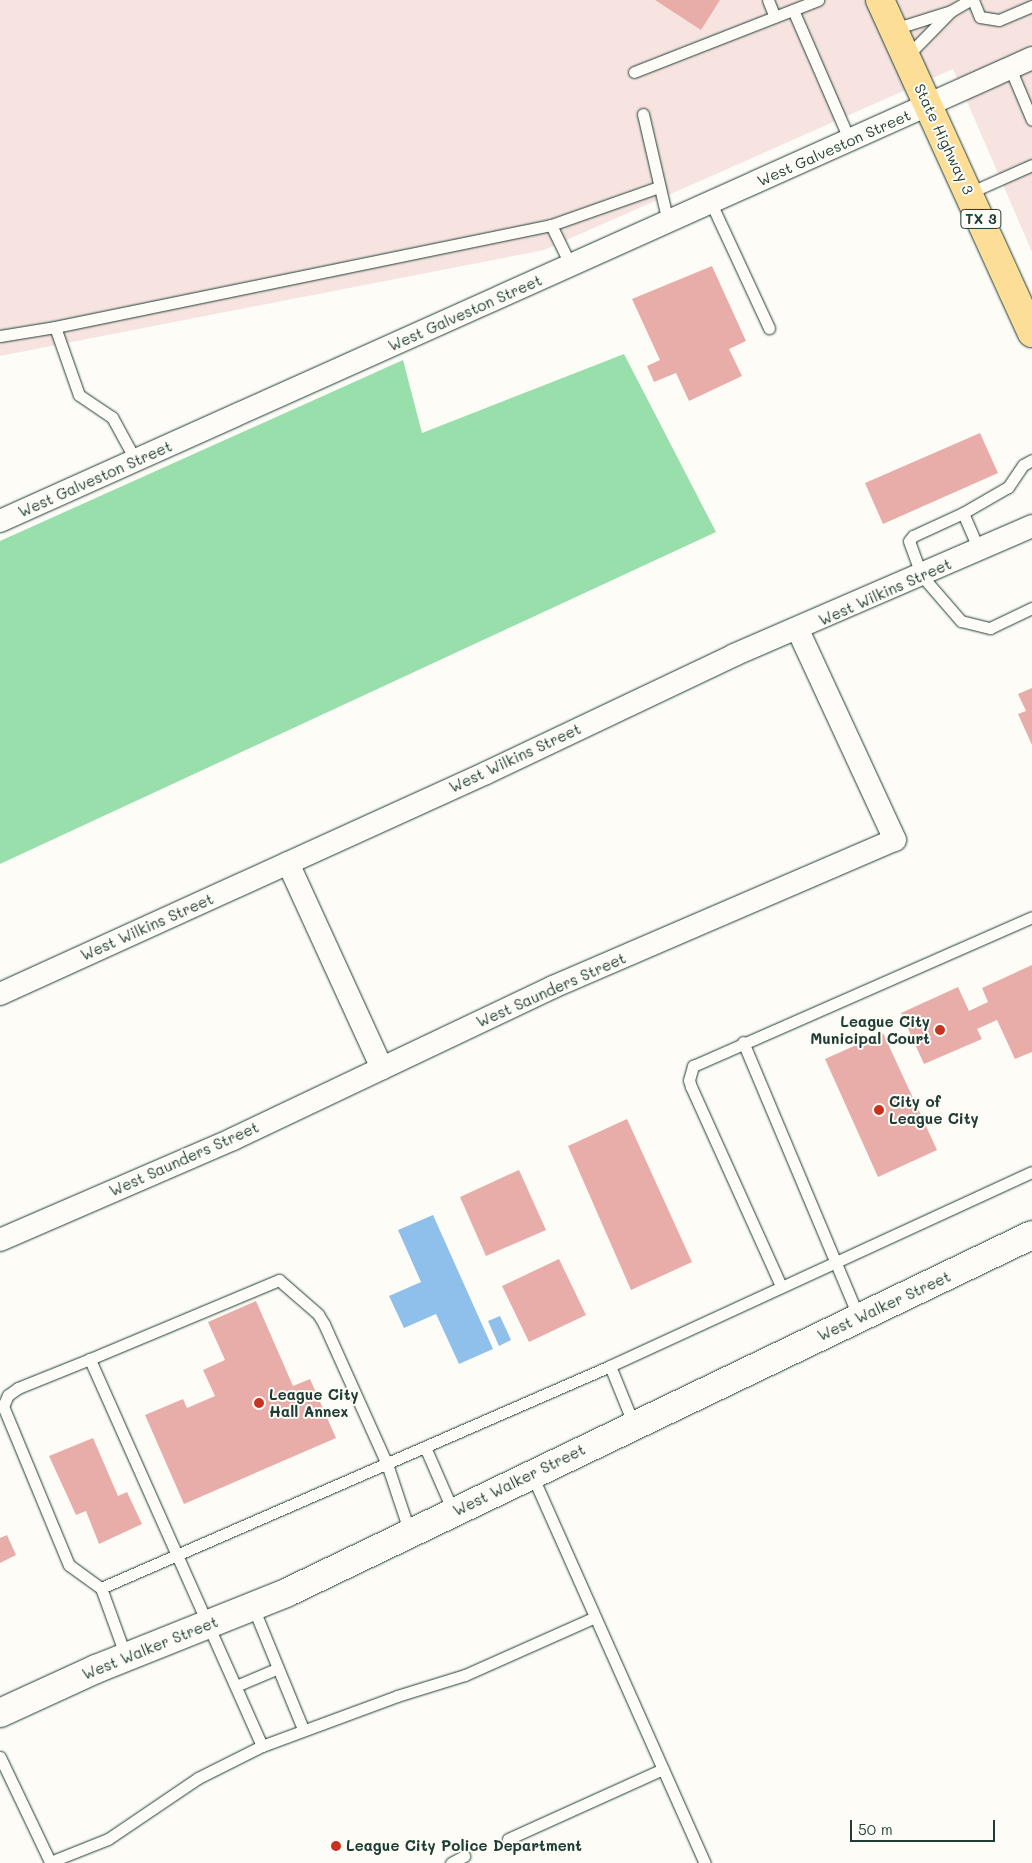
<!DOCTYPE html>
<html>
<head>
<meta charset="utf-8">
<style>
	body { margin:0 }
	#map { position:relative; width:1032px; height:1863px; overflow:hidden; background:#fdfcf7; font-family:Mali,sans-serif }
	div>[style] { position:absolute }
	.built>* { inset:0; background:#f7e4e0 }
	.green>* { inset:0; background:#98dfac }
	.water>* { inset:0; background:#8fc0eb }
	.building>* { inset:0; background:#e8ada9 }
	.roads { filter:drop-shadow(0 0 1px #1f3d34) drop-shadow(0 0 1px #1f3d34) }
	.lane>* { height:11px; margin:-5.5px; padding:0 5.5px; transform-origin:5.5px; border-radius:5.5px; background:#fdfcf7 }
	.street>* { height:22px; margin:-11px; padding:0 11px; transform-origin:11px; border-radius:11px; background:#fdfcf7 }
	.secondary>* { height:28px; margin:-14px; padding:0 14px; transform-origin:14px; border-radius:14px; background:#fdfcf7 }
	.primary>* { height:28px; margin:-14px; padding:0 14px; transform-origin:14px; border-radius:14px; background:#fdde96 }
	.dots>* { width:14px; height:14px; translate:-50% -50%; box-sizing:border-box; border:2px solid #fdfcf7; border-radius:50% }
	span { translate:-50% -50%; white-space:nowrap; text-align:center; line-height:1.15; -webkit-text-stroke:4px #fdfcf7; paint-order:stroke }
	.shield-label span { padding:1px 4px; background:#fdfcf7; border:1px solid; border-radius:4px; -webkit-text-stroke-width:0 }
	.shield-label { font-size:14px; color:#1f3d34; font-weight:700 }
	.street-label { font-size:15px; color:#1f3d34 }
	.poi-label { font-size:15px; color:#1f3d34; font-weight:700 }
	.right { translate:-100% -50%; text-align:right }
	.left { translate:0 -50%; text-align:left }
	.scale { position:absolute; left:850px; top:1820px; width:145px; height:22px; box-sizing:border-box; border:2px solid #1f3d34; border-top:0; padding-left:6px; font-size:15px; line-height:18px; white-space:nowrap; color:#1f3d34; -webkit-text-stroke:4px #fdfcf7; paint-order:stroke }
</style>
</head>
<body>
<div id="map">
	<div class="built">
		<div style="clip-path:polygon(0 0,1032px 0,1032px 252px,953px 69px,544px 250px,0 356px)"></div>
	</div>
	<div class="green">
		<div style="clip-path:polygon(624px 354px,716px 532px,0 864px,0 541px,403px 360px,422px 433px)"></div>
	</div>
	<div class="water">
		<div style="clip-path:polygon(433px 1215px,493px 1349px,459px 1364px,436px 1314px,404px 1328px,389px 1296px,421px 1282px,398px 1230px)"></div>
		<div style="clip-path:polygon(500px 1316px,511px 1340px,499px 1346px,488px 1321px)"></div>
	</div>
	<div class="building">
		<div style="clip-path:polygon(655px 0,720px 0,701px 30px)"></div>
		<div style="clip-path:polygon(712px 266px,746px 341px,729px 349px,742px 376px,689px 401px,676px 373px,654px 382px,647px 366px,660px 360px,632px 299px)"></div>
		<div style="clip-path:polygon(980px 433px,998px 473px,883px 524px,865px 483px)"></div>
		<div style="clip-path:polygon(1032px 688px,1032px 745px,1018px 714px,1026px 711px,1018px 694px)"></div>
		<div style="clip-path:polygon(1032px 965px,1032px 1052px,1015px 1059px,997px 1020px,977px 1029px,982px 1039px,924px 1064px,901px 1013px,958px 987px,969px 1011px,988px 1002px,982px 988px)"></div>
		<div style="clip-path:polygon(883px 1033px,937px 1150px,878px 1177px,825px 1059px)"></div>
		<div style="clip-path:polygon(627px 1119px,692px 1262px,631px 1290px,568px 1146px)"></div>
		<div style="clip-path:polygon(519px 1170px,546px 1230px,486px 1256px,460px 1197px)"></div>
		<div style="clip-path:polygon(559px 1259px,586px 1315px,529px 1342px,502px 1286px)"></div>
		<div style="clip-path:polygon(256px 1301px,293px 1386px,310px 1379px,336px 1438px,184px 1504px,145px 1415px,183px 1399px,187px 1408px,215px 1396px,203px 1370px,225px 1360px,208px 1322px)"></div>
		<div style="clip-path:polygon(93px 1438px,118px 1496px,127px 1492px,142px 1524px,99px 1544px,86px 1511px,76px 1515px,49px 1456px)"></div>
		<div style="clip-path:polygon(7px 1535px,16px 1555px,0 1563px,0 1538px)"></div>
	</div>
	<div class="roads">
		<div class="lane">
			<div style="left:768px;top:0;width:18px;rotate:68deg"></div>
			<div style="left:973px;top:0;width:18px;rotate:68deg"></div>
			<div style="left:980px;top:17px;width:19px;rotate:9deg"></div>
			<div style="left:999px;top:20px;width:36px;rotate:-23deg"></div>
			<div style="left:793px;top:10px;width:143px;rotate:66.5deg"></div>
			<div style="left:894px;top:29px;width:60px;rotate:-17.5deg"></div>
			<div style="left:951px;top:11px;width:22px;rotate:-30deg"></div>
			<div style="left:907px;top:56px;width:62px;rotate:-45.7deg"></div>
			<div style="left:1010px;top:68px;width:56px;rotate:67.1deg"></div>
			<div style="left:634px;top:72px;width:198px;rotate:-21.4deg"></div>
			<div style="left:643px;top:114px;width:111px;rotate:77deg"></div>
			<div style="left:969px;top:193px;width:69px;rotate:-24deg"></div>
			<div style="left:711px;top:203px;width:138px;rotate:65.1deg"></div>
			<div style="left:551px;top:225px;width:46px;rotate:64deg"></div>
			<div style="left:55px;top:327px;width:506px;rotate:-11.62deg"></div>
			<div style="left:551px;top:225px;width:114px;rotate:-19.4deg"></div>
			<div style="left:0;top:336px;width:56px;rotate:-9.3deg"></div>
			<div style="left:55px;top:327px;width:72px;rotate:70.6deg"></div>
			<div style="left:79px;top:395px;width:40px;rotate:34deg"></div>
			<div style="left:112px;top:417px;width:50px;rotate:61.4deg"></div>
			<div style="left:1032px;top:460px;width:10px;rotate:151deg"></div>
			<div style="left:1023px;top:465px;width:27px;rotate:124deg"></div>
			<div style="left:1008px;top:487px;width:52px;rotate:150deg"></div>
			<div style="left:963px;top:513px;width:55px;rotate:155.3deg"></div>
			<div style="left:913px;top:536px;width:6px;rotate:129deg"></div>
			<div style="left:909px;top:541px;width:37px;rotate:70deg"></div>
			<div style="left:922px;top:576px;width:60px;rotate:49.1deg"></div>
			<div style="left:961px;top:621px;width:30px;rotate:14deg"></div>
			<div style="left:990px;top:628px;width:47px;rotate:-25.5deg"></div>
			<div style="left:963px;top:513px;width:40px;rotate:66.6deg"></div>
			<div style="left:743px;top:1042px;width:299px;rotate:67.2deg"></div>
			<div style="left:781px;top:1286px;width:218px;rotate:-114.3deg"></div>
			<div style="left:691px;top:1087px;width:7px;rotate:-106deg"></div>
			<div style="left:689px;top:1080px;width:15px;rotate:-74deg"></div>
			<div style="left:693px;top:1066px;width:370px;rotate:-23.7deg"></div>
			<div style="left:90px;top:1359px;width:78px;rotate:158.1deg"></div>
			<div style="left:18px;top:1388px;width:12px;rotate:145deg"></div>
			<div style="left:8px;top:1395px;width:12px;rotate:114deg"></div>
			<div style="left:3px;top:1406px;width:172px;rotate:67.5deg"></div>
			<div style="left:69px;top:1565px;width:39px;rotate:36deg"></div>
			<div style="left:610px;top:1366px;width:64px;rotate:67.9deg"></div>
			<div style="left:425px;top:1447px;width:70px;rotate:66.4deg"></div>
			<div style="left:532px;top:1475px;width:425px;rotate:66deg"></div>
			<div style="left:253px;top:1607px;width:132px;rotate:67.7deg"></div>
			<div style="left:126px;top:1657px;width:73px;rotate:-109.9deg"></div>
			<div style="left:101px;top:1588px;width:555px;rotate:-23.56deg"></div>
			<div style="left:610px;top:1366px;width:464px;rotate:-24.7deg"></div>
			<div style="left:236px;top:1686px;width:43px;rotate:-23deg"></div>
			<div style="left:262px;top:1746px;width:424px;rotate:-114deg"></div>
			<div style="left:90px;top:1359px;width:205px;rotate:-22.7deg"></div>
			<div style="left:279px;top:1280px;width:52px;rotate:41.1deg"></div>
			<div style="left:318px;top:1314px;width:12px;rotate:59deg"></div>
			<div style="left:324px;top:1324px;width:154px;rotate:65.8deg"></div>
			<div style="left:387px;top:1464px;width:73px;rotate:71.6deg"></div>
			<div style="left:0;top:1757px;width:116px;rotate:64.5deg"></div>
			<div style="left:50px;top:1862px;width:62px;rotate:-21.6deg"></div>
			<div style="left:108px;top:1839px;width:109px;rotate:-34.1deg"></div>
			<div style="left:198px;top:1778px;width:72px;rotate:-26.6deg"></div>
			<div style="left:262px;top:1746px;width:144px;rotate:-20.3deg"></div>
			<div style="left:397px;top:1696px;width:71px;rotate:-17.2deg"></div>
			<div style="left:465px;top:1675px;width:142px;rotate:-24deg"></div>
			<div style="left:508px;top:1839px;width:170px;rotate:-24.3deg"></div>
			<div style="left:451px;top:1863px;width:15px;rotate:-28deg"></div>
		</div>
		<div class="street">
			<div style="left:0;top:521px;width:1131px;rotate:-24.16deg"></div>
			<div style="left:288px;top:863px;width:226px;rotate:65.4deg"></div>
			<div style="left:0;top:994px;width:534px;rotate:-24.45deg"></div>
			<div style="left:486px;top:773px;width:275px;rotate:-25.4deg"></div>
			<div style="left:734px;top:655px;width:325px;rotate:-23.4deg"></div>
			<div style="left:0;top:1240px;width:254px;rotate:-23.4deg"></div>
			<div style="left:233px;top:1139px;width:354px;rotate:-25.4deg"></div>
			<div style="left:553px;top:987px;width:372px;rotate:-23.3deg"></div>
			<div style="left:895px;top:840px;width:231px;rotate:-114.8deg"></div>
		</div>
		<div class="secondary">
			<div style="left:0;top:1713px;width:106px;rotate:-24.6deg"></div>
			<div style="left:96px;top:1669px;width:205px;rotate:-21.8deg"></div>
			<div style="left:286px;top:1593px;width:827px;rotate:-25.64deg"></div>
		</div>
		<div class="primary">
			<div style="left:880px;top:0;width:366px;rotate:65.5deg"></div>
		</div>
	</div>
	<div class="dots">
		<div style="left:940px;top:1030px;background:#c8321e"></div>
		<div style="left:879px;top:1110px;background:#c8321e"></div>
		<div style="left:259px;top:1403px;background:#c8321e"></div>
		<div style="left:336px;top:1846px;background:#c8321e"></div>
	</div>
	<div class="shield-label">
		<span style="left:981px;top:219px">TX 3</span>
	</div>
	<div class="street-label">
		<span style="left:944px;top:139px;rotate:65deg">State Highway 3</span>
		<span style="left:834px;top:148px;rotate:-24deg">West Galveston Street</span>
		<span style="left:465px;top:313px;rotate:-24deg">West Galveston Street</span>
		<span style="left:95px;top:479px;rotate:-24deg">West Galveston Street</span>
		<span style="left:885px;top:592px;rotate:-24deg">West Wilkins Street</span>
		<span style="left:515px;top:758px;rotate:-25deg">West Wilkins Street</span>
		<span style="left:147px;top:927px;rotate:-24deg">West Wilkins Street</span>
		<span style="left:551px;top:990px;rotate:-24deg">West Saunders Street</span>
		<span style="left:184px;top:1159px;rotate:-24deg">West Saunders Street</span>
		<span style="left:884px;top:1306px;rotate:-25deg">West Walker Street</span>
		<span style="left:519px;top:1480px;rotate:-26deg">West Walker Street</span>
		<span style="left:150px;top:1648px;rotate:-22deg">West Walker Street</span>
	</div>
	<div class="poi-label">
		<span class="right" style="left:930px;top:1030px">League City<br>Municipal Court</span>
		<span class="left" style="left:889px;top:1110px">City of<br>League City</span>
		<span class="left" style="left:269px;top:1403px">League City<br>Hall Annex</span>
		<span class="left" style="left:346px;top:1846px">League City Police Department</span>
	</div>
	<div class="scale">50 m</div>
</div>
</body>
</html>
